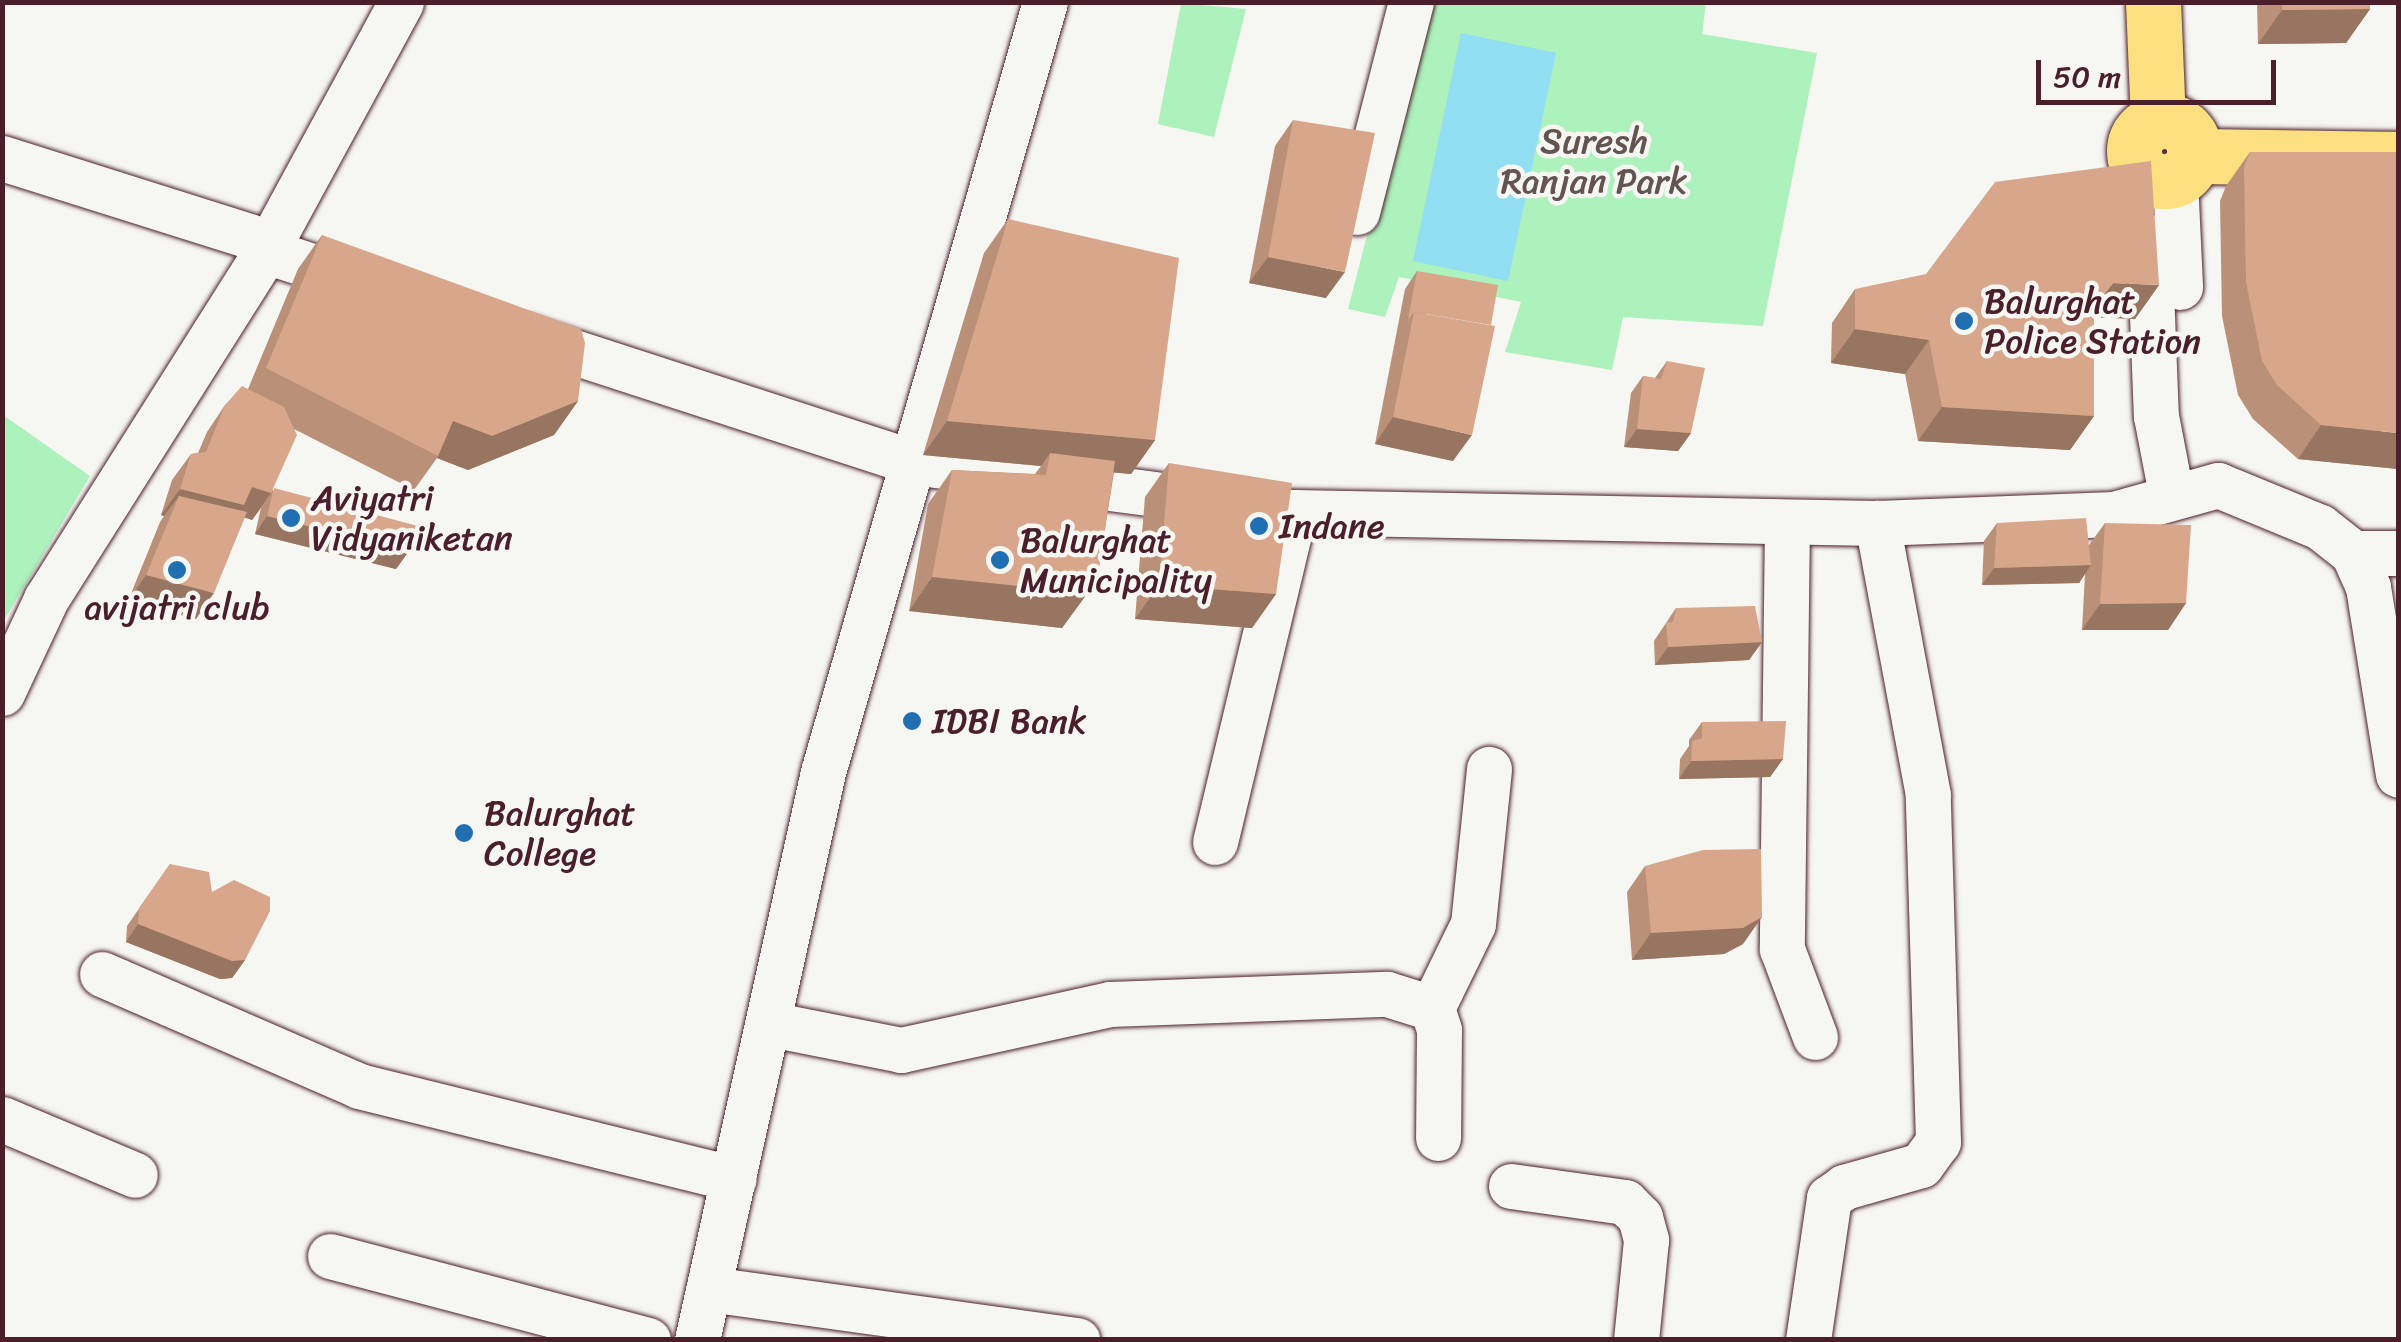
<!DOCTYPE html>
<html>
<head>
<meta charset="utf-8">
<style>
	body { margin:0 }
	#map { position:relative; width:2401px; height:1342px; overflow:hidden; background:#f6f6f2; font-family:Sriracha,sans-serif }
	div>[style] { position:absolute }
	.green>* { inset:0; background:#adf1bc }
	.water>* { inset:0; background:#92def2 }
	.roads { filter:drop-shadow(0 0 2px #4a1f2b) drop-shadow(0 0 2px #4a1f2b) }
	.minor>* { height:45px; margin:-22.5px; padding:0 22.5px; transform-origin:22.5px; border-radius:22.5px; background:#f6f6f2 }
	.major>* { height:55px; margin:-27.5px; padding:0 27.5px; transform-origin:27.5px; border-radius:27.5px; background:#fce080 }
	.major>.ring { margin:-27.5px; padding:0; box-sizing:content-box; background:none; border:55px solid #fce080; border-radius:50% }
	.wall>* { inset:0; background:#ba9078 }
	.shaded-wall>* { inset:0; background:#977561 }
	.building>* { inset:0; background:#d8a78b }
	.dots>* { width:28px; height:28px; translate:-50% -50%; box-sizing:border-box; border:5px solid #f6f6f2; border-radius:50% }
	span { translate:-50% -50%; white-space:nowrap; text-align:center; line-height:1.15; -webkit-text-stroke:9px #f6f6f2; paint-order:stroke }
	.park-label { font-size:35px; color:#63544f }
	.poi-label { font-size:35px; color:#4a1f2b }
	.left { translate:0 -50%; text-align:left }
	.frame { position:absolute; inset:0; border:5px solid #4a1f2b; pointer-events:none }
	.scale { position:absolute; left:2036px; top:60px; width:240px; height:45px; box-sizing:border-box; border:5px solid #4a1f2b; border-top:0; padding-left:12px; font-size:30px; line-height:35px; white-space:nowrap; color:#4a1f2b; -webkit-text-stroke:8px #f6f6f2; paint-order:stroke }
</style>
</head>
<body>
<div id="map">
	<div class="green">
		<div style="clip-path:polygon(1181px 3px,1246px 9px,1214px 137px,1158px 124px)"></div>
		<div style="clip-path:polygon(1427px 3px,1706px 3px,1702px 34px,1817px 53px,1763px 326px,1623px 317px,1612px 370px,1505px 352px,1521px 302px,1399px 277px,1385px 317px,1348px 309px)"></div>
		<div style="clip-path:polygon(3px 415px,90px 476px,3px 622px)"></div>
	</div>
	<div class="water">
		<div style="clip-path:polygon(1461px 33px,1556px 53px,1508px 281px,1413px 261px)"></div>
	</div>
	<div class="roads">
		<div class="minor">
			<div style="left:2px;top:158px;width:259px;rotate:17.5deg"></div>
			<div style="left:249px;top:236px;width:23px;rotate:41deg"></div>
			<div style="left:266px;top:251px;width:97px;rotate:18.1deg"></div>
			<div style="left:2175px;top:179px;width:108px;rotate:87.3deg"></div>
			<div style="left:1357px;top:212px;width:217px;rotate:-75.6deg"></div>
			<div style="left:2149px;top:237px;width:179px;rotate:87.8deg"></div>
			<div style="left:2156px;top:416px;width:79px;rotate:79.1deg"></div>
			<div style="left:528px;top:337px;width:404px;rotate:18deg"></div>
			<div style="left:912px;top:462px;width:385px;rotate:7.5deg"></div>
			<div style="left:1294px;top:512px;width:583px;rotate:1.08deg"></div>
			<div style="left:1877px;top:523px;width:237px;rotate:-2.2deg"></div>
			<div style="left:2114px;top:514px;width:108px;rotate:-15.6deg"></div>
			<div style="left:2218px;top:485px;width:110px;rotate:22.4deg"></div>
			<div style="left:2320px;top:527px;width:42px;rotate:38.2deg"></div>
			<div style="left:2353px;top:553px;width:37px;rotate:66deg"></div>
			<div style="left:2368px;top:587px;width:190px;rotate:80.9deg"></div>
			<div style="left:1787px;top:522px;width:427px;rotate:90.7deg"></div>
			<div style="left:1782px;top:949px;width:94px;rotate:69.4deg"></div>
			<div style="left:2353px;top:553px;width:45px"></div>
			<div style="left:2px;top:693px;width:104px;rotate:-64.9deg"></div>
			<div style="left:46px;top:599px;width:412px;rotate:-57.7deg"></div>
			<div style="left:266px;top:251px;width:283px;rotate:-61.5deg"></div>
			<div style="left:1215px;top:842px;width:339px;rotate:-76.5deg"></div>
			<div style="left:102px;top:974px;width:280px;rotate:23.5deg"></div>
			<div style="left:359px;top:1086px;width:386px;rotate:13.9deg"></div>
			<div style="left:1432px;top:1008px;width:93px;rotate:-64deg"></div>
			<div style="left:1473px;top:924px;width:156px;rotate:-84.1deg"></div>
			<div style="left:770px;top:1024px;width:134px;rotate:11.2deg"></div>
			<div style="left:901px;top:1050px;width:214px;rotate:-12.4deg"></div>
			<div style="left:1110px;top:1004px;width:277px;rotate:-2.1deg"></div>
			<div style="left:1387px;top:994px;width:47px;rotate:17.3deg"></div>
			<div style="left:1432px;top:1008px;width:23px;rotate:72deg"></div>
			<div style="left:1439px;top:1030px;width:108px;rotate:90.5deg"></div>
			<div style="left:2px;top:1119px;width:144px;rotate:22.8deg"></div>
			<div style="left:1511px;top:1186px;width:115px;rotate:8deg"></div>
			<div style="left:1625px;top:1202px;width:21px;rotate:45deg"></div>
			<div style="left:1640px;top:1217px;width:24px;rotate:75deg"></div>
			<div style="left:1646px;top:1240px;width:100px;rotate:95.7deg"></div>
			<div style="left:330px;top:1256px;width:329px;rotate:14.8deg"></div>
			<div style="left:709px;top:1289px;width:372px;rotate:7.9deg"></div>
			<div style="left:697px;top:1340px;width:582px;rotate:-77.49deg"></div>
			<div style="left:823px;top:772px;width:801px;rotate:-73.92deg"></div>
			<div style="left:1808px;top:1340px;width:144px;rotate:-81.6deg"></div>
			<div style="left:1829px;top:1198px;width:19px;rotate:-36deg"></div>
			<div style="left:1844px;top:1187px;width:80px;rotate:-15.9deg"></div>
			<div style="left:1921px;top:1165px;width:29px;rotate:-54deg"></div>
			<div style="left:1938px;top:1142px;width:347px;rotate:-91.7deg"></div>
			<div style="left:1928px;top:795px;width:277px;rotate:-100.6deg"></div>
		</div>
		<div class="major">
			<div style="left:2153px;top:2px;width:120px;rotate:87.6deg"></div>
			<div class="ring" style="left:2134px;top:121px;width:5px;height:5px"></div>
			<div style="left:2194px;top:156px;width:204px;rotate:0.8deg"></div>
		</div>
	</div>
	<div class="wall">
		<div style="clip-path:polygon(2257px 2px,2370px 2px,2370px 9px,2346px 43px,2258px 44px)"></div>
		<div style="clip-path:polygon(1293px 120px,1326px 298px,1249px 283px,1275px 146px)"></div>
		<div style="clip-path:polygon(2250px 152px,2398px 469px,2298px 459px,2253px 419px,2238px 395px,2222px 316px,2220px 201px,2226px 186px)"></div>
		<div style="clip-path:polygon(1008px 219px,1155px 440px,1131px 474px,1114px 472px,1097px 580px,1062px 628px,909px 611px,928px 504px,952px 470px,1035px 474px,1041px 466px,923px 455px,984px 253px)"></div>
		<div style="clip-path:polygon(322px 235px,578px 401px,554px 435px,468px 470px,437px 458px,414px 490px,294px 429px,272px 490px,409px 551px,396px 569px,255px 534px,261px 508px,252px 520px,245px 517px,196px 619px,128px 601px,160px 522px,164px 516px,161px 515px,172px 480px,191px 454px,198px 453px,207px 432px,225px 405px,248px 389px,298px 269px)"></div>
		<div style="clip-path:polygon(1417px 271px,1453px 461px,1375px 444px,1405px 289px)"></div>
		<div style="clip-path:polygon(2159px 285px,2135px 319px,2094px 317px,2094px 416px,2070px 450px,1918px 441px,1905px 374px,1831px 363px,1832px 323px,1855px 289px)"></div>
		<div style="clip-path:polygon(1667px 361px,1691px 433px,1678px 451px,1624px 447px,1631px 393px,1643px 376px,1655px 378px)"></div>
		<div style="clip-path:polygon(1169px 463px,1276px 594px,1252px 628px,1135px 619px,1145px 497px)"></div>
		<div style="clip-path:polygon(1997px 523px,2089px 545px,2105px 523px,2186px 603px,2168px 630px,2082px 630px,2085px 574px,2079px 583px,1982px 585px,1984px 541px)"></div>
		<div style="clip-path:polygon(1676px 608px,1762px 642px,1749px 660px,1655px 665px,1654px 641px)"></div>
		<div style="clip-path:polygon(1702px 722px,1783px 759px,1770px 777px,1679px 779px,1680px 759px,1689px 746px,1689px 740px)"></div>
		<div style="clip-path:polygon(170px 864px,212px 892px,245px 960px,232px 978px,220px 979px,126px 942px,127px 926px)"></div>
		<div style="clip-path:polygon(1645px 866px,1743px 944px,1724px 954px,1632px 960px,1627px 892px)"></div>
	</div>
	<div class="shaded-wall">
		<div style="clip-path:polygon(2370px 9px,2346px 43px,2258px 44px,2282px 10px)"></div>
		<div style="clip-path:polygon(1268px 257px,1345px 272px,1326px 298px,1249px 283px)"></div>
		<div style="clip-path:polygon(2113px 283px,2159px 285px,2135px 319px,2089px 317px,2070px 342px)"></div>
		<div style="clip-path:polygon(1855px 329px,1929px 340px,1905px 374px,1831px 363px)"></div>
		<div style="clip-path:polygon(578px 401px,554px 435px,468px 470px,437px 458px,453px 421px)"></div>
		<div style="clip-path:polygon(1942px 407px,2094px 416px,2070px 450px,1918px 441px)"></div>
		<div style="clip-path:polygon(1393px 417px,1472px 435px,1453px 461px,1375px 444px)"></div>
		<div style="clip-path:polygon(947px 421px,1155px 440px,1131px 474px,1048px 467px,1050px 453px,1041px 466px,923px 455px)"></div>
		<div style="clip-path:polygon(2321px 425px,2398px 433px,2398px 469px,2298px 459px)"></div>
		<div style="clip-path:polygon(1637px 429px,1691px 433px,1678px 451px,1624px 447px)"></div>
		<div style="clip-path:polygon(252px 487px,271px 493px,252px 520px,179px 496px,164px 516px,161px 515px,180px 489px)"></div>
		<div style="clip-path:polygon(267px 516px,409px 551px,396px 569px,255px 534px)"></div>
		<div style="clip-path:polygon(2091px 565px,2079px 583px,1982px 585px,1994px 568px)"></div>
		<div style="clip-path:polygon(146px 575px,214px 593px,196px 619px,128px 601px)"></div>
		<div style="clip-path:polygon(932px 577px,1097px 580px,1062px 628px,909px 611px)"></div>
		<div style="clip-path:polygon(1159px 585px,1276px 594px,1252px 628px,1135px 619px)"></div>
		<div style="clip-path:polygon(2186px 603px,2168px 630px,2082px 630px,2100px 604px)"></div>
		<div style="clip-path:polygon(1762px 642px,1749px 660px,1655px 665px,1668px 647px)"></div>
		<div style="clip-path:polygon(1783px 759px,1770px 777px,1679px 779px,1691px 761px)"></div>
		<div style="clip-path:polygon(1762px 917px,1743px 944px,1724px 954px,1632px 960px,1651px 933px)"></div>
		<div style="clip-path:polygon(138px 924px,245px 960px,232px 978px,220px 979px,126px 942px)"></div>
	</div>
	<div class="building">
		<div style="clip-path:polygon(2282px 2px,2370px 2px,2370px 9px,2282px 10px)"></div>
		<div style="clip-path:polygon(1293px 120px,1375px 133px,1345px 272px,1268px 257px)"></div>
		<div style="clip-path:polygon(2250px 152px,2398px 152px,2398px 433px,2321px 425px,2277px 385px,2262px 361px,2246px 282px,2244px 167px)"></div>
		<div style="clip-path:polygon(2151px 161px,2159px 285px,2113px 283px,2094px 308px,2094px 416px,1942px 407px,1929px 340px,1855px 329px,1855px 289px,1926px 274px,1995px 182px)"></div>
		<div style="clip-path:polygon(1008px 219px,1179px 258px,1155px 440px,947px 421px)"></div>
		<div style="clip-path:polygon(322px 235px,581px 329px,585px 343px,578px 401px,492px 436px,453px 421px,438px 456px,266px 368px)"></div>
		<div style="clip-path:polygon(1417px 271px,1498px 285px,1491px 325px,1414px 312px,1408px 320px)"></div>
		<div style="clip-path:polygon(1414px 312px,1495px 326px,1472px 435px,1393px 417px)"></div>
		<div style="clip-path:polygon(1667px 361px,1705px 368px,1691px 433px,1637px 429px,1643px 376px,1661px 379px)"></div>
		<div style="clip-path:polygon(242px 386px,284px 407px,297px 435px,271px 493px,252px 487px,244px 505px,180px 489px,191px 454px,206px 452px,225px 405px)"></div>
		<div style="clip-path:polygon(1050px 453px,1115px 461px,1097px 580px,1086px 593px,932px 577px,952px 470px,1046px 475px)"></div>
		<div style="clip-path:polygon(1169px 463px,1292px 483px,1276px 594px,1159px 585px)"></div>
		<div style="clip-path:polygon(274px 488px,418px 526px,409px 551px,267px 516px)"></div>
		<div style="clip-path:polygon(179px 496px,247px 512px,214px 593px,146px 575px)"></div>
		<div style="clip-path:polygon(2086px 518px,2091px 565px,1994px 568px,1997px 523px)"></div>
		<div style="clip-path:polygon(2105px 523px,2191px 525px,2186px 603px,2100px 604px)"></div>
		<div style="clip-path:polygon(1755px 606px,1762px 642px,1668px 647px,1666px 623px,1673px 622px,1676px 608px)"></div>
		<div style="clip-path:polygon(1786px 721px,1783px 759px,1691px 761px,1692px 741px,1702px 738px,1702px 722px)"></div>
		<div style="clip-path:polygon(1761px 849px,1762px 917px,1743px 928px,1651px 933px,1645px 866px,1703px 850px)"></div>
		<div style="clip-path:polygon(170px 864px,209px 872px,212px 892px,234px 880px,270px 897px,270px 911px,245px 960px,232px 961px,138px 924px,139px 908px)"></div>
	</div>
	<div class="dots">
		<div style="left:1964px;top:321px;background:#1f6fb2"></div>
		<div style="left:291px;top:518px;background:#1f6fb2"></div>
		<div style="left:1259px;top:526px;background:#1f6fb2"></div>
		<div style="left:1000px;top:560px;background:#1f6fb2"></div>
		<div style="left:177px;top:570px;background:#1f6fb2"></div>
		<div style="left:912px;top:721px;background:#1f6fb2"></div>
		<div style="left:464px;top:833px;background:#1f6fb2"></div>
	</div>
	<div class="park-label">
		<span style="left:1594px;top:161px">Suresh<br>Ranjan Park</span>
	</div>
	<div class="poi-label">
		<span class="left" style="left:1984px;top:321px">Balurghat<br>Police Station</span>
		<span class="left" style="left:311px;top:518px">Aviyatri<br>Vidyaniketan</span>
		<span class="left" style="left:1279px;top:526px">Indane</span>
		<span class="left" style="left:1020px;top:560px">Balurghat<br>Municipality</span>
		<span style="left:177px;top:607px">avijatri club</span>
		<span class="left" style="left:932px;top:721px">IDBI Bank</span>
		<span class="left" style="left:484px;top:833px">Balurghat<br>College</span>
	</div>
	<div class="frame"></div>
	<div class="scale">50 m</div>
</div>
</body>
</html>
